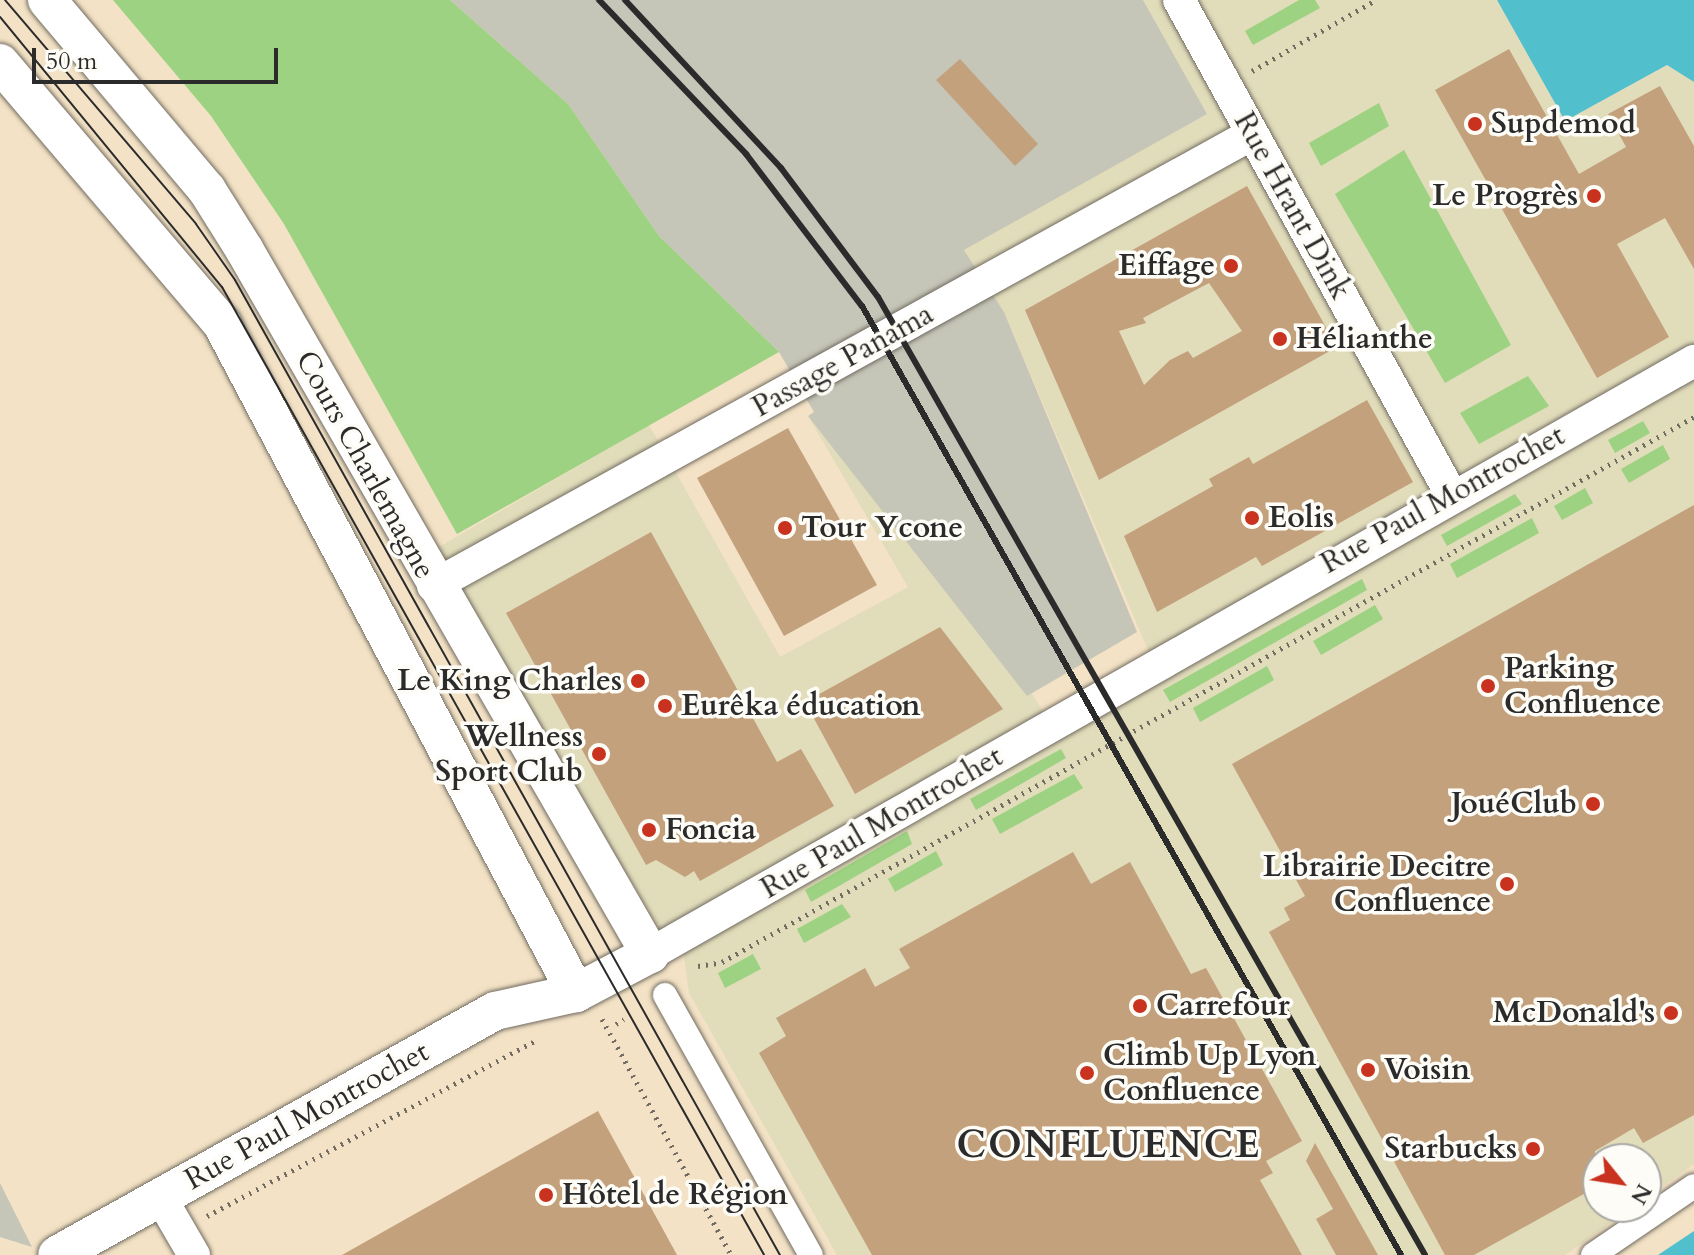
<!DOCTYPE html>
<html>
<head>
<meta charset="utf-8">
<style>
	body { margin:0 }
	#map { position:relative; width:1694px; height:1255px; overflow:hidden; background:#f3e2c5; font-family:Cardo,serif }
	div>[style] { position:absolute }
	.built>* { inset:0; background:#e1dcba }
	.industrial>* { inset:0; background:#c5c5b8 }
	.green>* { inset:0; background:#9dd282 }
	.water>* { inset:0; background:#52bfcc }
	.building>* { inset:0; background:#c3a17c }
	.path>* { height:5px; margin-top:-2.5px; transform-origin:0; background:repeating-linear-gradient(90deg,#716b61 0 2px,transparent 0 8px) }
	.roads { filter:drop-shadow(0 0 2px #716b61) drop-shadow(0 0 2px #716b61) }
	.pedestrian>* { height:24px; margin:-12px; padding:0 12px; transform-origin:12px; border-radius:12px; background:#fff }
	.minor>* { height:32px; margin:-16px; padding:0 16px; transform-origin:16px; border-radius:16px; background:#fff }
	.tertiary>* { height:38px; margin:-19px; padding:0 19px; transform-origin:19px; border-radius:19px; background:#fff }
	.tram>* { height:2px; margin:-1px; padding:0 1px; transform-origin:1px; border-radius:1px; background:#2b2b2b }
	.rail>* { height:6px; margin:-3px; padding:0 3px; transform-origin:3px; border-radius:3px; background:#2b2b2b }
	.dots>* { width:22px; height:22px; translate:-50% -50%; box-sizing:border-box; border:4px solid #fdfcf7; border-radius:50% }
	span { translate:-50% -50%; white-space:nowrap; text-align:center; line-height:1.15; -webkit-text-stroke:7px #fdfcf7; paint-order:stroke }
	.poi-label { font-size:30px; color:#2b2b2b; font-weight:700 }
	.left { translate:0 -50%; text-align:left }
	.right { translate:-100% -50%; text-align:right }
	.street-label { font-size:30px; color:#2b2b2b }
	.district-label { font-size:38px; color:#2b2b2b; font-weight:700; letter-spacing:2px }
	.north { position:absolute; left:1582px; top:1143px; width:80px; height:80px; box-sizing:border-box; background:#fdfcf7; border:2px solid #a9a8a5; border-radius:50%; rotate:120deg; font-size:22px; font-weight:700; line-height:32px; text-align:center; color:#2b2b2b }
	.north::after { content:''; display:block; margin:auto; width:28px; height:36px; background:#c8321e; clip-path:polygon(50% 0,100% 100%,50% 72%,0 100%) }
	.scale { position:absolute; left:32px; top:48px; width:246px; height:36px; box-sizing:border-box; border:4px solid #2b2b2b; border-top:0; padding-left:10px; font-size:24px; line-height:28px; white-space:nowrap; color:#2b2b2b; -webkit-text-stroke:6px #fdfcf7; paint-order:stroke }
</style>
</head>
<body>
<div id="map">
	<div class="built">
		<div style="clip-path:polygon(1143px 0,1497px 0,1565px 121px,1668px 65px,1694px 82px,1694px 1164px,1646px 1198px,1646px 1159px,1598px 1159px,1598px 1207px,1633px 1207px,1565px 1255px,837px 1255px,689px 993px,683px 949px,659px 927px,432px 551px,649px 425px,780px 657px,908px 587px,808px 416px,1029px 689px,1058px 735px,1160px 678px,1004px 312px,964px 250px,1207px 114px)"></div>
	</div>
	<div class="industrial">
		<div style="clip-path:polygon(450px 0,1143px 0,1207px 114px,964px 250px,1004px 312px,1137px 632px,1027px 696px,808px 416px,814px 412px,779px 352px,659px 236px,568px 104px)"></div>
		<div style="clip-path:polygon(0 1183px,32px 1247px,0 1237px)"></div>
	</div>
	<div class="green">
		<div style="clip-path:polygon(113px 0,450px 0,568px 104px,659px 236px,779px 352px,457px 534px,284px 224px,211px 116px)"></div>
		<div style="clip-path:polygon(1299px 0,1315px 0,1320px 8px,1253px 45px,1245px 31px)"></div>
		<div style="clip-path:polygon(1379px 103px,1389px 126px,1321px 166px,1309px 143px)"></div>
		<div style="clip-path:polygon(1404px 150px,1511px 345px,1445px 383px,1335px 194px)"></div>
		<div style="clip-path:polygon(1528px 376px,1549px 406px,1479px 444px,1460px 413px)"></div>
		<div style="clip-path:polygon(1643px 421px,1650px 433px,1615px 453px,1608px 440px)"></div>
		<div style="clip-path:polygon(1663px 445px,1670px 459px,1629px 483px,1621px 469px)"></div>
		<div style="clip-path:polygon(1585px 488px,1593px 503px,1562px 520px,1554px 506px)"></div>
		<div style="clip-path:polygon(1515px 494px,1522px 504px,1447px 546px,1441px 535px)"></div>
		<div style="clip-path:polygon(1532px 518px,1539px 533px,1457px 578px,1450px 564px)"></div>
		<div style="clip-path:polygon(1362px 579px,1367px 590px,1170px 702px,1163px 690px)"></div>
		<div style="clip-path:polygon(1375px 605px,1383px 619px,1321px 655px,1313px 641px)"></div>
		<div style="clip-path:polygon(1267px 666px,1274px 680px,1200px 722px,1193px 708px)"></div>
		<div style="clip-path:polygon(1061px 749px,1066px 758px,976px 810px,970px 799px)"></div>
		<div style="clip-path:polygon(1074px 774px,1083px 788px,1000px 834px,992px 819px)"></div>
		<div style="clip-path:polygon(907px 831px,912px 844px,811px 902px,805px 890px)"></div>
		<div style="clip-path:polygon(936px 851px,943px 865px,895px 892px,888px 879px)"></div>
		<div style="clip-path:polygon(842px 904px,851px 917px,804px 943px,797px 929px)"></div>
		<div style="clip-path:polygon(753px 954px,761px 969px,725px 988px,718px 973px)"></div>
	</div>
	<div class="water">
		<div style="clip-path:polygon(1497px 0,1694px 0,1694px 82px,1667px 65px,1565px 121px)"></div>
		<div style="clip-path:polygon(1694px 1231px,1694px 1255px,1658px 1255px)"></div>
	</div>
	<div class="building">
		<div style="clip-path:polygon(1509px 49px,1579px 174px,1626px 147px,1608px 114px,1660px 86px,1694px 146px,1694px 269px,1665px 218px,1617px 244px,1669px 337px,1597px 378px,1435px 90px)"></div>
		<div style="clip-path:polygon(960px 59px,1038px 144px,1015px 166px,936px 80px)"></div>
		<div style="clip-path:polygon(evenodd,1247px 186px,1337px 347px,1099px 480px,1025px 310px,1247px 186px,1209px 283px,1242px 331px,1193px 358px,1188px 351px,1170px 360px,1144px 385px,1119px 331px,1146px 323px,1143px 318px,1209px 283px)"></div>
		<div style="clip-path:polygon(1367px 400px,1413px 482px,1262px 566px,1256px 557px,1157px 612px,1124px 536px,1213px 486px,1209px 479px,1249px 457px,1253px 464px)"></div>
		<div style="clip-path:polygon(788px 428px,877px 585px,784px 636px,697px 478px)"></div>
		<div style="clip-path:polygon(1694px 505px,1694px 1115px,1643px 1143px,1634px 1128px,1595px 1151px,1598px 1186px,1474px 1255px,1445px 1255px,1269px 932px,1290px 920px,1284px 908px,1305px 896px,1232px 764px)"></div>
		<div style="clip-path:polygon(651px 532px,777px 762px,801px 749px,834px 806px,700px 881px,694px 871px,685px 877px,656px 860px,646px 865px,506px 613px)"></div>
		<div style="clip-path:polygon(940px 627px,1003px 709px,855px 794px,805px 702px)"></div>
		<div style="clip-path:polygon(1073px 852px,1091px 884px,1130px 862px,1191px 974px,1206px 968px,1302px 1141px,1266px 1161px,1273px 1173px,1260px 1180px,1302px 1255px,872px 1255px,759px 1053px,786px 1036px,776px 1018px,865px 968px,875px 987px,910px 968px,899px 949px)"></div>
		<div style="clip-path:polygon(598px 1111px,677px 1255px,342px 1255px,539px 1144px)"></div>
		<div style="clip-path:polygon(1315px 1143px,1378px 1255px,1336px 1255px,1316px 1219px,1333px 1209px,1306px 1161px)"></div>
	</div>
	<div class="path">
		<div style="left:1252px;top:71px;width:143px;rotate:-29.8deg"></div>
		<div style="left:698px;top:966px;width:24px;rotate:-9deg"></div>
		<div style="left:722px;top:962px;width:1114px;rotate:-29.28deg"></div>
		<div style="left:602px;top:1019px;width:269px;rotate:61.3deg"></div>
		<div style="left:616px;top:1024px;width:9px;rotate:-32deg"></div>
		<div style="left:207px;top:1216px;width:374px;rotate:-28.1deg"></div>
	</div>
	<div class="roads">
		<div class="pedestrian">
			<div style="left:665px;top:995px;width:298px;rotate:60.7deg"></div>
			<div style="left:1593px;top:1255px;width:122px;rotate:-34.3deg"></div>
		</div>
		<div class="minor">
			<div style="left:1179px;top:0;width:566px;rotate:61.17deg"></div>
			<div style="left:433px;top:586px;width:935px;rotate:-28.89deg"></div>
			<div style="left:650px;top:954px;width:1201px;rotate:-29.6deg"></div>
			<div style="left:161px;top:1198px;width:66px;rotate:59.9deg"></div>
		</div>
		<div class="tertiary">
			<div style="left:47px;top:0;width:248px;rotate:49.9deg"></div>
			<div style="left:207px;top:190px;width:70px;rotate:57.9deg"></div>
			<div style="left:244px;top:249px;width:814px;rotate:60.06deg"></div>
			<div style="left:650px;top:954px;width:84px;rotate:152.2deg"></div>
			<div style="left:576px;top:993px;width:83px;rotate:167.5deg"></div>
			<div style="left:495px;top:1011px;width:501px;rotate:150.88deg"></div>
			<div style="left:0;top:63px;width:343px;rotate:49.6deg"></div>
			<div style="left:222px;top:324px;width:757px;rotate:62.11deg"></div>
		</div>
	</div>
	<div class="tram">
		<div style="left:5px;top:0;width:294px;rotate:49.5deg"></div>
		<div style="left:196px;top:224px;width:68px;rotate:55.1deg"></div>
		<div style="left:235px;top:280px;width:1117px;rotate:60.8deg"></div>
		<div style="left:0;top:17px;width:350px;rotate:50.6deg"></div>
		<div style="left:222px;top:287px;width:1109px;rotate:60.75deg"></div>
	</div>
	<div class="rail">
		<div style="left:599px;top:0;width:213px;rotate:46.3deg"></div>
		<div style="left:746px;top:154px;width:191px;rotate:52.7deg"></div>
		<div style="left:862px;top:306px;width:1091px;rotate:60.4deg"></div>
		<div style="left:625px;top:0;width:229px;rotate:47.1deg"></div>
		<div style="left:781px;top:168px;width:161px;rotate:53.1deg"></div>
		<div style="left:878px;top:297px;width:1103px;rotate:60.27deg"></div>
	</div>
	<div class="dots">
		<div style="left:1475px;top:124px;background:#c8321e"></div>
		<div style="left:1594px;top:196px;background:#c8321e"></div>
		<div style="left:1231px;top:266px;background:#c8321e"></div>
		<div style="left:1280px;top:339px;background:#c8321e"></div>
		<div style="left:1252px;top:518px;background:#c8321e"></div>
		<div style="left:785px;top:528px;background:#c8321e"></div>
		<div style="left:638px;top:681px;background:#c8321e"></div>
		<div style="left:1488px;top:686px;background:#c8321e"></div>
		<div style="left:665px;top:706px;background:#c8321e"></div>
		<div style="left:599px;top:754px;background:#c8321e"></div>
		<div style="left:1593px;top:804px;background:#c8321e"></div>
		<div style="left:649px;top:830px;background:#c8321e"></div>
		<div style="left:1507px;top:884px;background:#c8321e"></div>
		<div style="left:1140px;top:1006px;background:#c8321e"></div>
		<div style="left:1671px;top:1013px;background:#c8321e"></div>
		<div style="left:1368px;top:1070px;background:#c8321e"></div>
		<div style="left:1087px;top:1073px;background:#c8321e"></div>
		<div style="left:1533px;top:1149px;background:#c8321e"></div>
		<div style="left:546px;top:1195px;background:#c8321e"></div>
	</div>
	<div class="poi-label">
		<span class="left" style="left:1491px;top:124px">Supdemod</span>
		<span class="right" style="left:1578px;top:196px">Le Progrès</span>
		<span class="right" style="left:1215px;top:266px">Eiffage</span>
		<span class="left" style="left:1296px;top:339px">Hélianthe</span>
		<span class="left" style="left:1268px;top:518px">Eolis</span>
		<span class="left" style="left:801px;top:528px">Tour Ycone</span>
		<span class="left" style="left:1504px;top:686px">Parking<br>Confluence</span>
		<span class="right" style="left:622px;top:681px">Le King Charles</span>
		<span class="left" style="left:681px;top:706px">Eurêka éducation</span>
		<span class="right" style="left:583px;top:754px">Wellness<br>Sport Club</span>
		<span class="right" style="left:1577px;top:804px">JouéClub</span>
		<span class="left" style="left:665px;top:830px">Foncia</span>
		<span class="right" style="left:1491px;top:884px">Librairie Decitre<br>Confluence</span>
		<span class="left" style="left:1156px;top:1006px">Carrefour</span>
		<span class="right" style="left:1655px;top:1013px">McDonald's</span>
		<span class="left" style="left:1103px;top:1073px">Climb Up Lyon<br>Confluence</span>
		<span class="left" style="left:1384px;top:1070px">Voisin</span>
		<span class="right" style="left:1517px;top:1149px">Starbucks</span>
		<span class="left" style="left:562px;top:1195px">Hôtel de Région</span>
	</div>
	<div class="street-label">
		<span style="left:1292px;top:206px;rotate:61deg">Rue Hrant Dink</span>
		<span style="left:843px;top:361px;rotate:-29deg">Passage Panama</span>
		<span style="left:365px;top:465px;rotate:61deg">Cours Charlemagne</span>
		<span style="left:1443px;top:500px;rotate:-29deg">Rue Paul Montrochet</span>
		<span style="left:882px;top:823px;rotate:-30deg">Rue Paul Montrochet</span>
		<span style="left:307px;top:1116px;rotate:-29deg">Rue Paul Montrochet</span>
	</div>
	<div class="district-label">
		<span style="left:1109px;top:1146px">CONFLUENCE</span>
	</div>
	<div class="north">N</div>
	<div class="scale">50 m</div>
</div>
</body>
</html>
